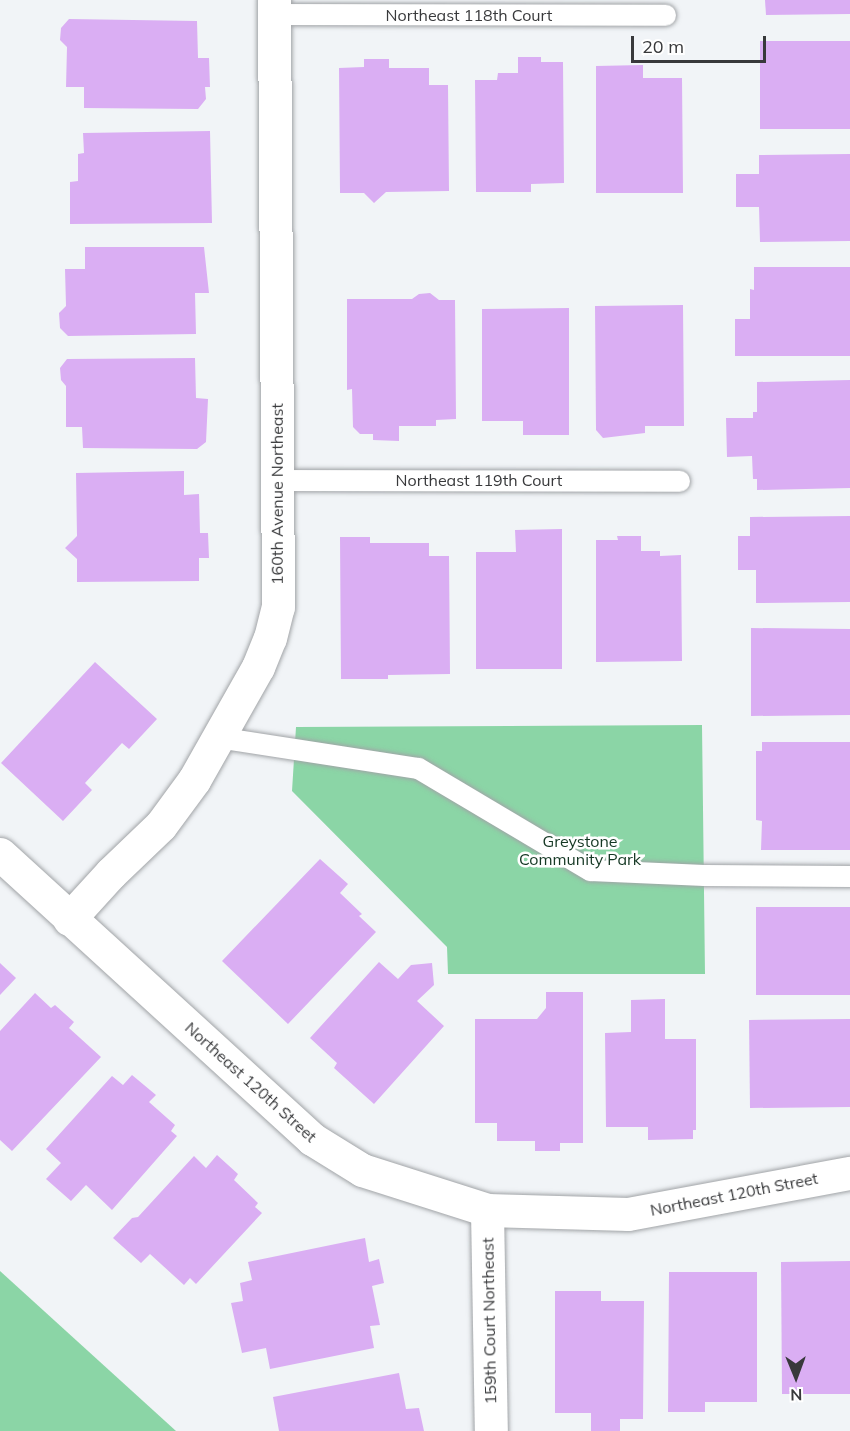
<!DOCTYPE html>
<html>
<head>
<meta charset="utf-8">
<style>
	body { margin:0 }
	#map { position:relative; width:850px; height:1431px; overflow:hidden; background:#f1f4f7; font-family:Mulish,sans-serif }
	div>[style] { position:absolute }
	.green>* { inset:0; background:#8bd5a6 }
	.building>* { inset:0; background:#daaef3 }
	.roads { filter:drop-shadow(0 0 2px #a1a4a7) drop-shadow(0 0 2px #a1a4a7) }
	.service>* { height:21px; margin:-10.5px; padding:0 10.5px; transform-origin:10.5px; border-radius:10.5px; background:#fff }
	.minor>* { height:33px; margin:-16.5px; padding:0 16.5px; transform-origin:16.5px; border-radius:16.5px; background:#fff }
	span { translate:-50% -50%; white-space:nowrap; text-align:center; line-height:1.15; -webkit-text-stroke:5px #fff; paint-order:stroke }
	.street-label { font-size:16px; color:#38393b }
	.park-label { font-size:16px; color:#153824 }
	.north { position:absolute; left:766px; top:1347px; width:60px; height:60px; -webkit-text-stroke:4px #fff; paint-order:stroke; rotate:179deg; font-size:16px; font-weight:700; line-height:24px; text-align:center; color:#38393b }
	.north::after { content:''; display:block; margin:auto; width:21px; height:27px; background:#38393b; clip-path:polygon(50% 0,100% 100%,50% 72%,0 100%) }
	.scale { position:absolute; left:631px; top:36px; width:135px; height:27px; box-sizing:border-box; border:3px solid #38393b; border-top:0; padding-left:8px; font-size:18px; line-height:21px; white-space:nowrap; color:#38393b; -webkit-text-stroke:4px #fff; paint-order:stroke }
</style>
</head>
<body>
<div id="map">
	<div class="green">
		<div style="clip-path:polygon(702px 725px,705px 974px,448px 974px,447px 947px,292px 791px,296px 727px)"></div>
		<div style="clip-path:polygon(0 1271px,176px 1431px,0 1431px)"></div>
	</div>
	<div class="building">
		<div style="clip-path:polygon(765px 0,850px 0,850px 14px,766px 15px)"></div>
		<div style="clip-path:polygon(69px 19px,197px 21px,198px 58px,209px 58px,210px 87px,205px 87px,206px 99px,198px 109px,84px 108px,84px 87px,66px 87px,67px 47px,60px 40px,61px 28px)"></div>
		<div style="clip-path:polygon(760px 41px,850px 41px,850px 129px,760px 129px)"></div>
		<div style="clip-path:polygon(518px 57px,541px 57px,541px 62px,563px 62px,564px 183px,531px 184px,531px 192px,476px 192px,475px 80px,497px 80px,498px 73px,518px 73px)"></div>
		<div style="clip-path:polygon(364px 59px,389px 59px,389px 68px,429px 68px,429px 85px,448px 85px,449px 191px,386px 192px,374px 203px,364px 193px,340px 193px,339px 68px,364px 67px)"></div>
		<div style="clip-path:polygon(643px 65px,643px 78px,682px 78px,683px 193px,596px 193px,596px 66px)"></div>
		<div style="clip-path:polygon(210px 131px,212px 223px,70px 224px,70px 182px,78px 181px,78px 154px,84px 153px,83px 133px)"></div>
		<div style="clip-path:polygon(850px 154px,850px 241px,760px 242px,759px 207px,736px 207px,736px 174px,759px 174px,759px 155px)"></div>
		<div style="clip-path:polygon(85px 247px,204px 247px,209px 293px,195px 293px,196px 334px,68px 336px,60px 328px,59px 313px,66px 306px,65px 269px,85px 269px)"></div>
		<div style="clip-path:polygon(754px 267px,850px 267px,850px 356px,735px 356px,735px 319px,750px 319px,750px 289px,754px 290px)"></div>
		<div style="clip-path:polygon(430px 293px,439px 300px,455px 300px,456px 419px,436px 420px,436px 426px,399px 426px,399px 441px,373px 440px,373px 434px,360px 434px,353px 427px,352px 389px,347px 390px,347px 299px,412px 299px,419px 294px)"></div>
		<div style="clip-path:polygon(683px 305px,684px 426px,645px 426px,645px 433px,603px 438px,596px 430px,595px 306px)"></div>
		<div style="clip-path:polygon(569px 308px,569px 435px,523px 435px,523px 421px,482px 421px,482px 309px)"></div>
		<div style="clip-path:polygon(195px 358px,196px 398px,208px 399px,206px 442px,197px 449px,83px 448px,82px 427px,66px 427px,66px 386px,61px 380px,60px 368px,67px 359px)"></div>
		<div style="clip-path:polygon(850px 380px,850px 488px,757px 490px,757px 479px,753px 479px,752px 456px,727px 457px,726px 418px,753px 418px,753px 412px,757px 412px,757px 382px)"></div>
		<div style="clip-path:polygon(184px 471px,184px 495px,199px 494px,200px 533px,208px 533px,209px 558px,199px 558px,199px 581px,77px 582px,77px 559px,65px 548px,77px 536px,76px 473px)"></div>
		<div style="clip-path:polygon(850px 516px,850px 602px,756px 603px,756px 570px,738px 570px,738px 536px,750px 536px,750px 517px)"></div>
		<div style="clip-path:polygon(562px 529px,562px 669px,476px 669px,476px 552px,516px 552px,515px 530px)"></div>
		<div style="clip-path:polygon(617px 536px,641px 536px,641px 551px,660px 551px,660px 556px,681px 555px,682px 661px,596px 662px,596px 540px,618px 540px)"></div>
		<div style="clip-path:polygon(340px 537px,370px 537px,370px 543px,429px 543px,429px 556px,449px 556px,450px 674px,388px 675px,388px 679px,341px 679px)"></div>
		<div style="clip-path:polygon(751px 628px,850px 629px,850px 715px,751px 716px)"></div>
		<div style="clip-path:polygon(95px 662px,157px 719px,129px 749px,122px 743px,85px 783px,92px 790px,63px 821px,1px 763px)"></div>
		<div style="clip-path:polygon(762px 742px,850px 742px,850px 850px,761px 850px,762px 821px,756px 820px,756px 751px,762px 751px)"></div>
		<div style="clip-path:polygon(320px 859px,348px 884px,340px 893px,362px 914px,359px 916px,376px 932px,288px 1024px,222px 961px)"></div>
		<div style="clip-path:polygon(756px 907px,850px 907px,850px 995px,756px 995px)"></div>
		<div style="clip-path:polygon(379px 962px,398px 979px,411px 965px,432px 963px,434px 985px,417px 1001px,444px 1026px,374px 1104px,334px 1068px,337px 1063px,310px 1038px)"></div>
		<div style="clip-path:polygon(0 963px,16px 978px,0 995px)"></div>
		<div style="clip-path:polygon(546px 992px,583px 992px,583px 1143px,560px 1143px,560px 1151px,535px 1151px,535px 1141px,497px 1141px,497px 1123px,475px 1123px,475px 1019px,537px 1019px,546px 1008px)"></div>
		<div style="clip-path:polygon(35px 993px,51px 1008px,55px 1005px,74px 1022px,69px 1028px,101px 1057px,12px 1151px,0 1140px,0 1031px)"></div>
		<div style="clip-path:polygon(665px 999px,665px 1039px,696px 1039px,696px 1130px,693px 1130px,693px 1139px,648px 1140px,648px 1127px,606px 1127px,605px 1033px,631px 1032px,631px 1000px)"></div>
		<div style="clip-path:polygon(850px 1019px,850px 1107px,750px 1108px,749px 1020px)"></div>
		<div style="clip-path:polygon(132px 1075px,156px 1095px,149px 1102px,175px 1125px,171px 1131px,177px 1136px,112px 1210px,86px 1185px,71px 1201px,46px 1179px,61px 1163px,46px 1149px,112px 1076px,123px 1085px)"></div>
		<div style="clip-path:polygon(217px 1155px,238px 1174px,234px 1180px,258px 1203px,255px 1207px,262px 1213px,196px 1284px,190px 1278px,184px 1285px,150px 1254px,141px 1263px,113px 1238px,132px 1218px,138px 1217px,194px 1156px,206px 1168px)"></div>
		<div style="clip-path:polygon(365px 1238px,369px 1262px,379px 1259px,384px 1283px,372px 1286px,380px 1325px,370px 1326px,374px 1348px,270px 1369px,266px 1348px,242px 1353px,231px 1303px,243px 1301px,240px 1283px,252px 1280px,248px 1262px)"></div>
		<div style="clip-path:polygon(850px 1261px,850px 1394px,782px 1394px,781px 1262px)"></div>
		<div style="clip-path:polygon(669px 1272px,757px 1272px,757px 1402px,705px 1402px,705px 1412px,668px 1412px)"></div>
		<div style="clip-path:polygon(555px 1291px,601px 1291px,601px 1301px,644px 1301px,643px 1419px,620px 1419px,620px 1431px,591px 1431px,591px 1413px,555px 1413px)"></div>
		<div style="clip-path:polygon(399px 1373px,406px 1409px,419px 1408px,424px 1431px,279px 1431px,273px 1397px)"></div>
	</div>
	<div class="roads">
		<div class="service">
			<div style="left:274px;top:14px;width:391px;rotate:0.1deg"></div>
			<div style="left:279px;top:480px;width:400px;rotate:0.1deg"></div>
			<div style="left:217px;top:737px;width:203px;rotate:8.8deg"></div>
			<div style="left:418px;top:768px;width:200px;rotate:30.7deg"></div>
			<div style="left:590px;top:870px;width:114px;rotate:2.5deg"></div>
			<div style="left:704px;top:875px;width:146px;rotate:0.4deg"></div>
		</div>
		<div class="minor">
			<div style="left:0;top:854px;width:423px;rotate:42.4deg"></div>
			<div style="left:312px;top:1139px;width:59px;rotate:31.8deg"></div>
			<div style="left:362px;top:1170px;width:131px;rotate:17.7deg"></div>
			<div style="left:487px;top:1210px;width:141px;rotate:1.6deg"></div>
			<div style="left:628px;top:1214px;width:226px;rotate:-10.5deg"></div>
			<div style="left:69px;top:919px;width:62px;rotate:-47.6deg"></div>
			<div style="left:111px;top:873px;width:69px;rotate:-43.8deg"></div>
			<div style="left:161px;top:825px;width:56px;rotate:-53.7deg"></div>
			<div style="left:194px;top:780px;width:130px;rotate:-60.5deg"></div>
			<div style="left:258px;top:667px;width:31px;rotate:-68deg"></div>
			<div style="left:270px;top:638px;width:32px;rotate:-76deg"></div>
			<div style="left:278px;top:607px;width:607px;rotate:-90.38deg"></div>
			<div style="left:487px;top:1210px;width:221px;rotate:89deg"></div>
		</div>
	</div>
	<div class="street-label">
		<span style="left:469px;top:15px">Northeast 118th Court</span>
		<span style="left:479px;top:480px">Northeast 119th Court</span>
		<span style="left:277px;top:494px;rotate:-90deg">160th Avenue Northeast</span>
		<span style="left:251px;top:1082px;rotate:42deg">Northeast 120th Street</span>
		<span style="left:734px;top:1194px;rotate:-11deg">Northeast 120th Street</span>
		<span style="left:489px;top:1321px;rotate:-91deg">159th Court Northeast</span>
	</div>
	<div class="park-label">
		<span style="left:580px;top:850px">Greystone<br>Community Park</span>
	</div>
	<div class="north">N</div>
	<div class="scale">20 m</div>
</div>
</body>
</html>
